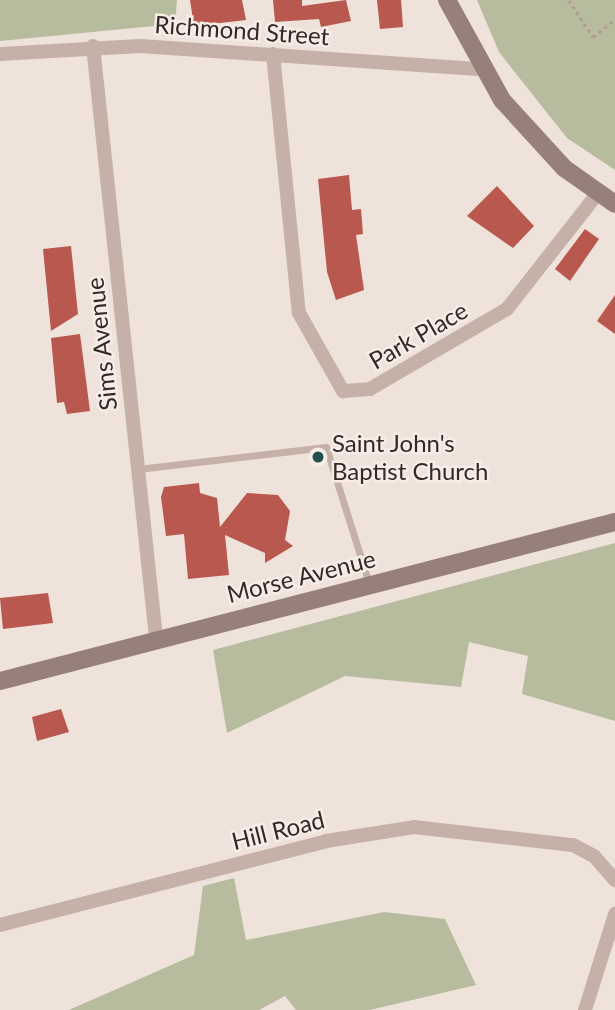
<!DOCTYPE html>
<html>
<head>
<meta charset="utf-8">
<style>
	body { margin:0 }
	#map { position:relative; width:615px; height:1010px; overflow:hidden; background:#efe2db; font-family:Lato,sans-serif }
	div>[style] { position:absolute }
	.green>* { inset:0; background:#b6bc9d }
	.building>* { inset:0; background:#b9584f }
	.path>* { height:2.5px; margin-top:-1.25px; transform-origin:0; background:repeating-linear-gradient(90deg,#b19b93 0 3.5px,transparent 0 7px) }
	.lane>* { height:7px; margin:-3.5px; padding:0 3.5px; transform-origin:3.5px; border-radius:3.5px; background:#c5b1a8 }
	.street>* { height:14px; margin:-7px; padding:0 7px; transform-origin:7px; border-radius:7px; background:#c5b1a8 }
	.secondary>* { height:18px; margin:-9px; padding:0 9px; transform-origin:9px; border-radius:9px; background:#98807a }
	.dots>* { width:19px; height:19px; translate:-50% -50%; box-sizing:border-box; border:4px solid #f7ede6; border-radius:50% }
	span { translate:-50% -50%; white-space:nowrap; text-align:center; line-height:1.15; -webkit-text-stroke:5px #f7ede6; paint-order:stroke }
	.street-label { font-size:24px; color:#332927 }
	.poi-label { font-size:24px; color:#332927 }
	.left { translate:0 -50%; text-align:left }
</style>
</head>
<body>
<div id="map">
	<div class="green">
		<div style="clip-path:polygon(0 0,177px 0,175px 24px,0 41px)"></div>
		<div style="clip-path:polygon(477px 0,615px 0,615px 170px,567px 138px,499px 52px)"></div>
		<div style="clip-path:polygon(615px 543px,615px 721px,522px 694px,528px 656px,469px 642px,461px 687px,345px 676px,227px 733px,213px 650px)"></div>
		<div style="clip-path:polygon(234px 878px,246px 940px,384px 912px,445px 919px,476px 985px,370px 1010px,296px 1010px,285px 996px,259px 1010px,69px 1010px,194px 955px,203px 886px)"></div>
	</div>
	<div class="building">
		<div style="clip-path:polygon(190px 0,242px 0,246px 20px,194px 26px)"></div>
		<div style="clip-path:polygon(273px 0,302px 0,302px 6px,346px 0,351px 21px,321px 27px,319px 19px,275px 22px)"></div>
		<div style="clip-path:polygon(377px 0,401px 0,403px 27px,380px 29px)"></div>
		<div style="clip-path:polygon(349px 175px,352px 210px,361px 209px,363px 234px,356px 235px,364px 290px,336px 300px,327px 272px,318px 179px)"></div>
		<div style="clip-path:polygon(497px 186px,534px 226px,513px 248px,467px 216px)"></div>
		<div style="clip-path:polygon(585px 229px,599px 239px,570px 281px,555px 269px)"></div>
		<div style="clip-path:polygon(71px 246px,78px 314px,51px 331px,43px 249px)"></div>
		<div style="clip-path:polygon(615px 295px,615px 334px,597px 321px)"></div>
		<div style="clip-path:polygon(80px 334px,90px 411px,67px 414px,64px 402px,57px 403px,51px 338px)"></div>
		<div style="clip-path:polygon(199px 483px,200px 493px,217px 498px,220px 527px,247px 493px,278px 495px,290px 511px,285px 540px,293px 546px,265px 563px,265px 553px,225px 535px,229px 575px,188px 579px,184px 534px,166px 536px,161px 497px,164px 487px)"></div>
		<div style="clip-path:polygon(48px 593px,53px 623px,3px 629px,0 598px)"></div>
		<div style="clip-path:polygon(61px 709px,69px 732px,37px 741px,32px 717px)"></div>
	</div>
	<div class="path">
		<div style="left:569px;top:0;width:44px;rotate:57deg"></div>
		<div style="left:593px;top:37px;width:28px;rotate:-39deg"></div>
	</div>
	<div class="lane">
		<div style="left:138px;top:469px;width:189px;rotate:-6.7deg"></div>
		<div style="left:326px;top:447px;width:143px;rotate:72.5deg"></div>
	</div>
	<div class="street">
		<div style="left:93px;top:46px;width:594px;rotate:83.92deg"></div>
		<div style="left:0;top:54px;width:140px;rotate:-3.3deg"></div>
		<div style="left:140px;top:46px;width:342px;rotate:3.9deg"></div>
		<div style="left:273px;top:54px;width:260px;rotate:84.3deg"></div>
		<div style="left:299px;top:313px;width:90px;rotate:60.6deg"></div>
		<div style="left:343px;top:391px;width:27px;rotate:-4deg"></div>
		<div style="left:370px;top:389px;width:159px;rotate:-30.3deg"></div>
		<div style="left:507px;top:309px;width:147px;rotate:-51.9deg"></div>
		<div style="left:0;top:925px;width:337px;rotate:-14.4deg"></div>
		<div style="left:326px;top:841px;width:89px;rotate:-9deg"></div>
		<div style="left:414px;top:827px;width:160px;rotate:6.5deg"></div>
		<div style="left:573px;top:845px;width:24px;rotate:28deg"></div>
		<div style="left:594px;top:856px;width:32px;rotate:49deg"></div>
		<div style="left:585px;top:1010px;width:101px;rotate:-72.6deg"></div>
	</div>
	<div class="secondary">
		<div style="left:447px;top:0;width:114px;rotate:61.2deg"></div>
		<div style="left:502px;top:100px;width:92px;rotate:47.6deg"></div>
		<div style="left:564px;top:168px;width:62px;rotate:35.2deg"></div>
		<div style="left:0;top:681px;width:635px;rotate:-14.5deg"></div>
	</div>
	<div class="dots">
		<div style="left:318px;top:457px;background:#22504c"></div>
	</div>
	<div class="street-label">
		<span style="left:242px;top:30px;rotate:4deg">Richmond Street</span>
		<span style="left:418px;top:335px;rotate:-30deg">Park Place</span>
		<span style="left:101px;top:344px;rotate:-96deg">Sims Avenue</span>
		<span style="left:301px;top:576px;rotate:-14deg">Morse Avenue</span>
		<span style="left:278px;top:830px;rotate:-14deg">Hill Road</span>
	</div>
	<div class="poi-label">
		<span class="left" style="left:332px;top:457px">Saint John's<br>Baptist Church</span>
	</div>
</div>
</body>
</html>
